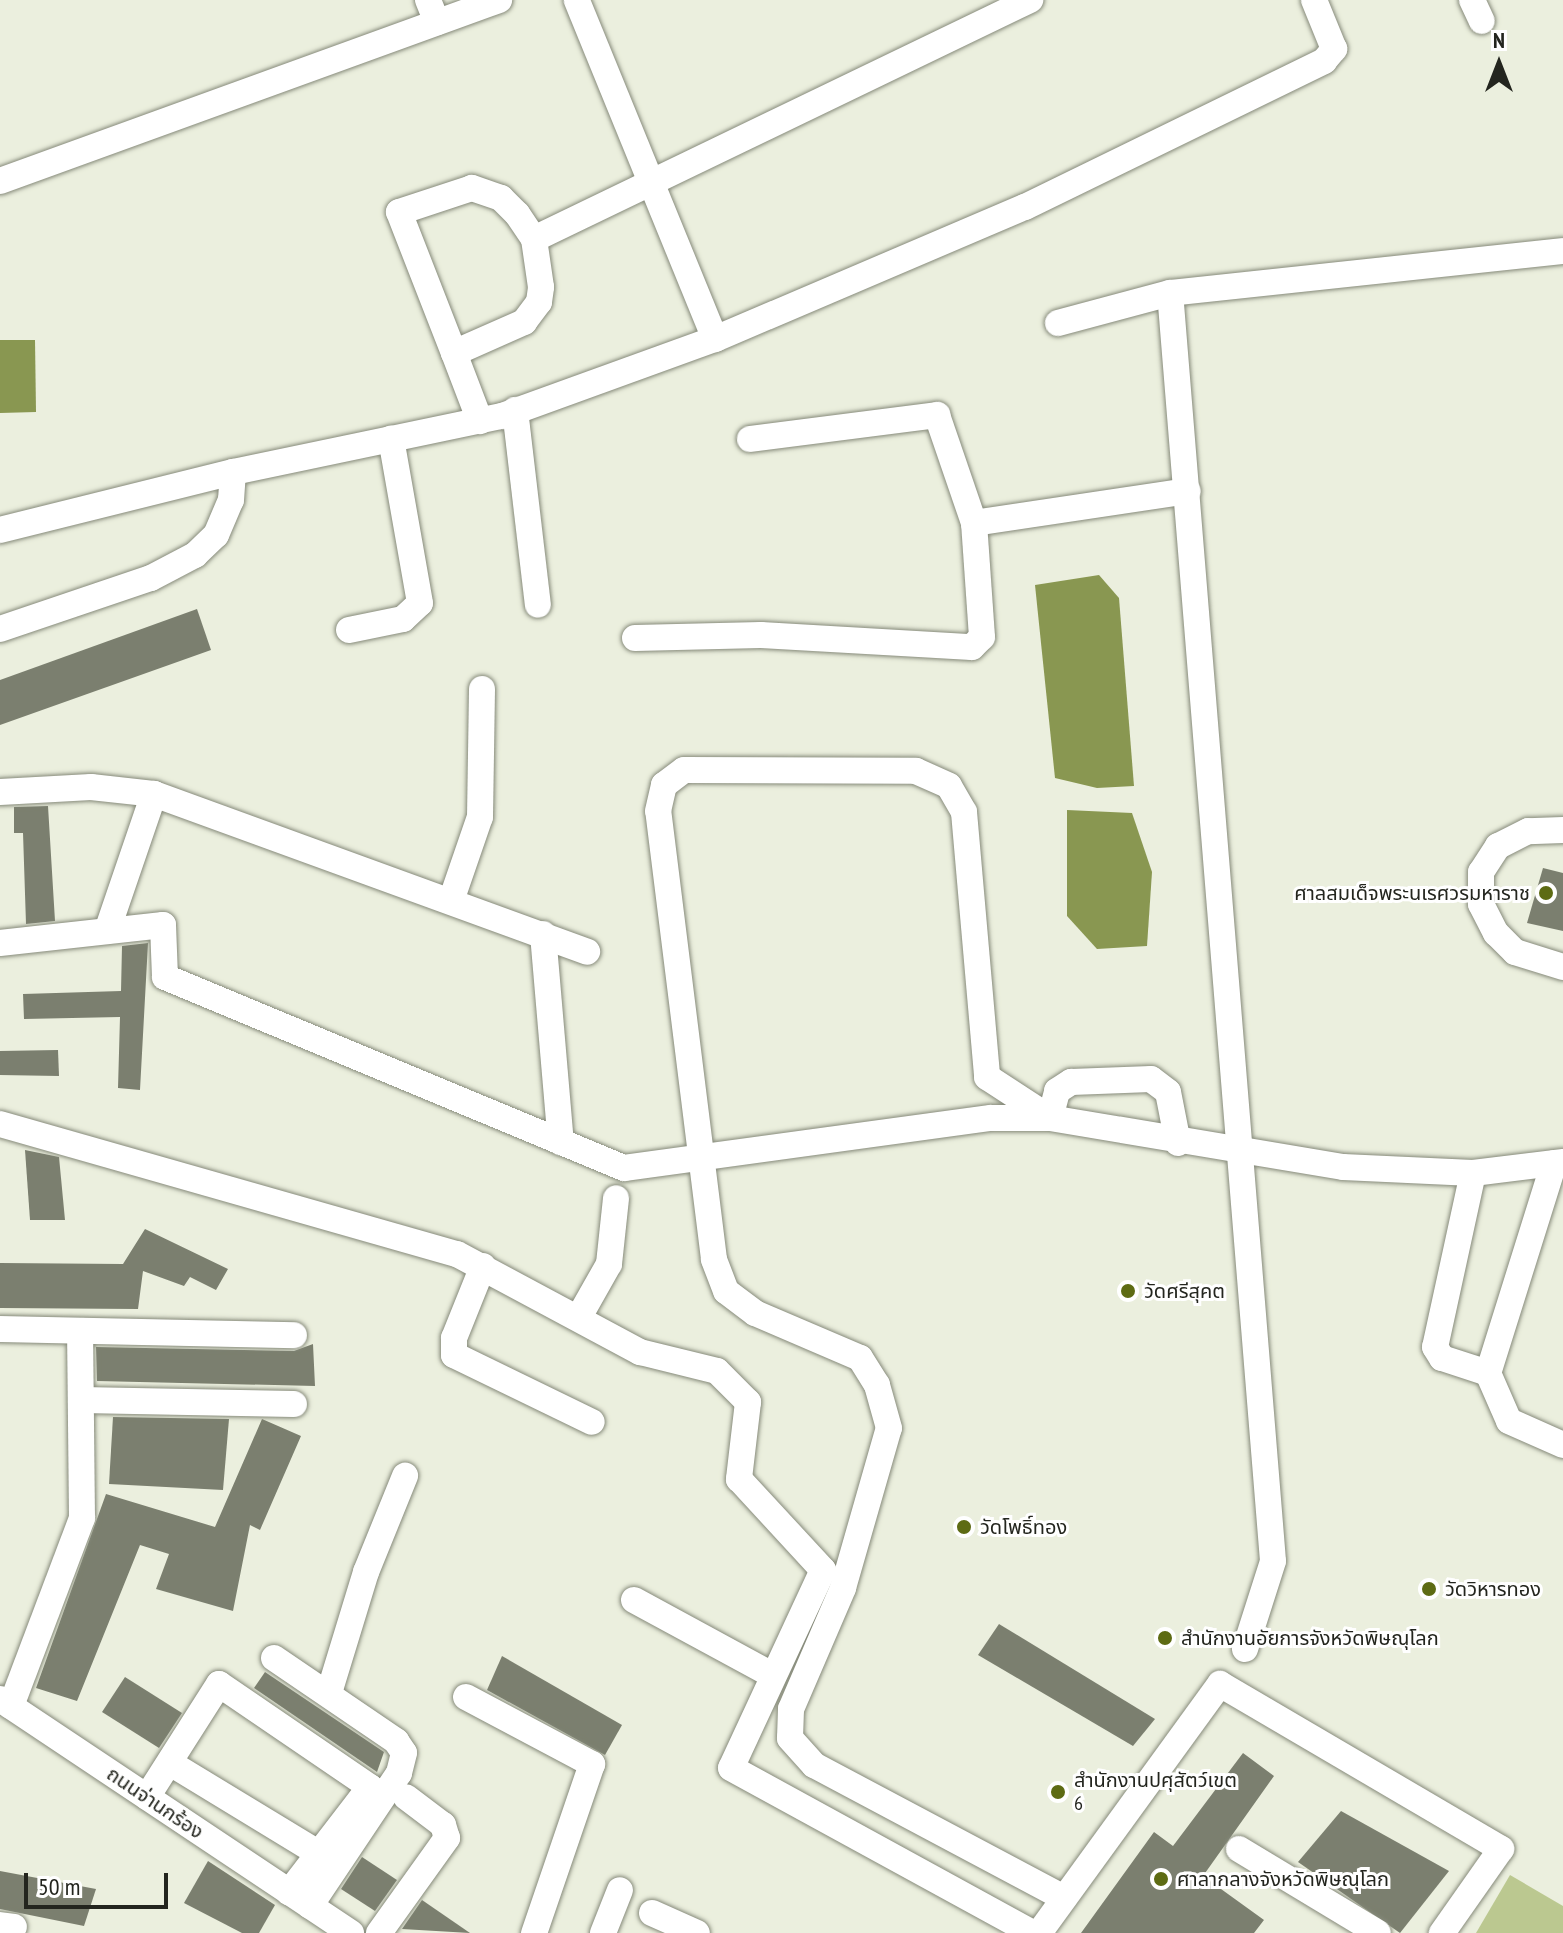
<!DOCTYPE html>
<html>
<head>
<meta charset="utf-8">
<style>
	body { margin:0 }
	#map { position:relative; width:1563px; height:1933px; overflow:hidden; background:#ebefde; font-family:"PT Sans Narrow","Noto Sans Thai",sans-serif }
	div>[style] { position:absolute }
	.green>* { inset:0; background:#bbc890 }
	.water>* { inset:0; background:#899751 }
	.building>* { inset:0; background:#7b7f6f }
	.roads { filter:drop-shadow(0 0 2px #868a7a) drop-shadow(0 0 2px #868a7a) }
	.minor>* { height:26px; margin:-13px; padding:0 13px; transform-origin:13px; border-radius:13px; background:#fff }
	.dots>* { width:22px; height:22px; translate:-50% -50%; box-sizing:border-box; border:4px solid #fff; border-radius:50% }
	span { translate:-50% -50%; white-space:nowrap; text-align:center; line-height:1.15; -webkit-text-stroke:6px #fff; paint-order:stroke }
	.poi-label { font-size:20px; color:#23251e }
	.right { translate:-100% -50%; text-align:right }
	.left { translate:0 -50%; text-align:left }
	.street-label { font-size:20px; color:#23251e }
	.north { position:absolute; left:1459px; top:24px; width:80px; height:80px; -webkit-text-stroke:6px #fff; paint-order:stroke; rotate:0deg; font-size:22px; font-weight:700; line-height:32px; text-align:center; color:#23251e }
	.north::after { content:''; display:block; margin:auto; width:28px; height:36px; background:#23251e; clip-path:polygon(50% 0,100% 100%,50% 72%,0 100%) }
	.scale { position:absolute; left:24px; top:1873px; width:144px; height:36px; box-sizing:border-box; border:4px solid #23251e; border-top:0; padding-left:10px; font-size:24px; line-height:28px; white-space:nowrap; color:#23251e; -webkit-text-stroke:6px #fff; paint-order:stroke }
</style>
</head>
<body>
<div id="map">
	<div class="green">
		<div style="clip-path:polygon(1510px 1875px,1563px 1906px,1563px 1933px,1476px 1933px)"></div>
	</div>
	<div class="water">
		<div style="clip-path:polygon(0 340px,35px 340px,36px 412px,0 413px)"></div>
		<div style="clip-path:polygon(1099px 575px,1119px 598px,1134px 786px,1097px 788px,1055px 778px,1035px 585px)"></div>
		<div style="clip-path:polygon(1067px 810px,1132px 813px,1152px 872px,1147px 946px,1097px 949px,1067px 916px)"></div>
	</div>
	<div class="building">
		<div style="clip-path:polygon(197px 609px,211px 650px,0 725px,0 680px)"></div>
		<div style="clip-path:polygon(48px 806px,55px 921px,26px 924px,23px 833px,14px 833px,14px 807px)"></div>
		<div style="clip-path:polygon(1543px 868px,1563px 873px,1563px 931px,1527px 923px)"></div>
		<div style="clip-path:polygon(148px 943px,140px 1090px,118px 1088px,120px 1017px,24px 1019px,23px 994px,121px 991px,122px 946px)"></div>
		<div style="clip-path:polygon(58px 1050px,59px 1076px,0 1075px,0 1051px)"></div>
		<div style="clip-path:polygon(25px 1150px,59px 1157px,65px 1220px,30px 1220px)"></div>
		<div style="clip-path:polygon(145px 1229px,228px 1269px,216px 1290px,190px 1277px,184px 1286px,143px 1271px,138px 1309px,0 1308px,0 1263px,123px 1264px)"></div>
		<div style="clip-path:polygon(313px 1344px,315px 1386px,97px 1381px,96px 1347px,294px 1351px)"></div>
		<div style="clip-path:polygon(113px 1417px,229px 1419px,223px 1490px,109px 1484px)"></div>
		<div style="clip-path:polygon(262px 1419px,301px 1436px,260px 1530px,250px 1525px,233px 1611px,156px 1589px,169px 1554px,140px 1545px,77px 1701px,36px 1688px,106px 1494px,215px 1527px)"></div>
		<div style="clip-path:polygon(999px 1624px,1155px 1719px,1133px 1746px,978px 1655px)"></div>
		<div style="clip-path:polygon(502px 1656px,622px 1725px,605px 1755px,487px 1690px)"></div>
		<div style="clip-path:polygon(265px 1672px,384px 1752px,377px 1772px,254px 1688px)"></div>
		<div style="clip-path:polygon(125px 1677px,182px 1713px,159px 1748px,102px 1712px)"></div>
		<div style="clip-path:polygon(1243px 1753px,1274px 1776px,1203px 1876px,1264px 1920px,1254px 1933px,1081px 1933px,1154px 1832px,1173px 1846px)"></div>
		<div style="clip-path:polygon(1341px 1811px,1449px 1871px,1400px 1933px,1298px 1862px)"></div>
		<div style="clip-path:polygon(362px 1857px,397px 1880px,375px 1911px,341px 1889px)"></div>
		<div style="clip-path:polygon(208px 1861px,275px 1905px,259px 1933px,242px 1933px,184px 1903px)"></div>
		<div style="clip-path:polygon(0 1871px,96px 1889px,84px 1926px,0 1909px)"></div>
		<div style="clip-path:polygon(422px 1900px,470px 1933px,402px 1929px)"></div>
	</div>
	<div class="roads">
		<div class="minor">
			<div style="left:428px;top:0;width:24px;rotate:68deg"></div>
			<div style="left:1472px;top:0;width:23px;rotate:65deg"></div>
			<div style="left:0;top:181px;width:531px;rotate:-19.94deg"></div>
			<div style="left:534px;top:239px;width:551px;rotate:-25.73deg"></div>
			<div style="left:1058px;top:323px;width:116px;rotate:-15deg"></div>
			<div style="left:715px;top:339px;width:337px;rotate:-23.1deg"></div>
			<div style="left:1025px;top:207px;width:333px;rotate:-26deg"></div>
			<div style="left:1324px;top:61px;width:16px;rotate:-50deg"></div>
			<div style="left:1334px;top:49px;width:53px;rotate:-112.2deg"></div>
			<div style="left:454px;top:353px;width:77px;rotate:-23.9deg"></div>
			<div style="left:524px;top:322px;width:25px;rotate:-53deg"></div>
			<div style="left:539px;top:302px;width:15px;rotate:-82deg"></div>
			<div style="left:541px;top:287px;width:49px;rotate:-98.3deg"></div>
			<div style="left:534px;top:239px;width:30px;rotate:-124deg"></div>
			<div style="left:517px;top:214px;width:23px;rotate:-135deg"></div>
			<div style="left:501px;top:198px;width:31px;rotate:-161deg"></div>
			<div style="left:472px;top:188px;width:77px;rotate:161.8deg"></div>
			<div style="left:399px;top:212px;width:151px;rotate:68.7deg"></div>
			<div style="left:454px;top:353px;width:73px;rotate:69.1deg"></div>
			<div style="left:515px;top:410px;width:196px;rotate:83.3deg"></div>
			<div style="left:750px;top:439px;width:189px;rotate:-7.3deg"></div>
			<div style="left:937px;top:415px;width:114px;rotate:71.1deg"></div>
			<div style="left:0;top:530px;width:240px;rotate:-14deg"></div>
			<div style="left:233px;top:472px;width:275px;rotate:-11.8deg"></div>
			<div style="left:502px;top:416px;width:226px;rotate:-19.9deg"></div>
			<div style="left:715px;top:339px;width:366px;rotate:-112.2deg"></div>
			<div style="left:0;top:629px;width:159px;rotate:-18.7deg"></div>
			<div style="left:151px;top:578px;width:50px;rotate:-27.6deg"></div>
			<div style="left:195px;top:555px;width:29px;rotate:-44deg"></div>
			<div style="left:216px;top:535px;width:38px;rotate:-67deg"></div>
			<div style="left:231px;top:500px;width:28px;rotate:-86deg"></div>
			<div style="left:349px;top:630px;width:55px;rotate:-11.5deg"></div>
			<div style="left:403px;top:619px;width:23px;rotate:-43deg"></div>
			<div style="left:420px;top:603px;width:167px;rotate:-100deg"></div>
			<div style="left:635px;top:638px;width:126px;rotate:-1.4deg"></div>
			<div style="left:761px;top:635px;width:211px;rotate:3.3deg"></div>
			<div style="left:972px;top:647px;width:14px;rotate:-45deg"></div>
			<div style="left:982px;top:637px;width:114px;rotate:-94deg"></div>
			<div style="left:974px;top:523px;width:216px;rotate:-8.5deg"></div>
			<div style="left:0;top:792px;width:91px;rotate:-3.1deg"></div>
			<div style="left:91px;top:787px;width:63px;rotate:6.3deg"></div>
			<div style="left:154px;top:794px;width:461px;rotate:20deg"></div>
			<div style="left:1563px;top:830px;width:35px;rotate:178deg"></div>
			<div style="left:1528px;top:831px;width:34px;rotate:153deg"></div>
			<div style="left:1498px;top:846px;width:31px;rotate:123deg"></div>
			<div style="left:1481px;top:872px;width:32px;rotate:90deg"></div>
			<div style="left:1481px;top:904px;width:33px;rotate:63deg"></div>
			<div style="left:1496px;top:933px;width:27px;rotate:45deg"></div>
			<div style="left:1515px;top:952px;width:50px;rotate:17.4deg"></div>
			<div style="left:451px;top:901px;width:89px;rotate:-71deg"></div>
			<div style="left:480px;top:817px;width:128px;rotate:-89.1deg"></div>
			<div style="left:107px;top:931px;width:145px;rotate:-71.1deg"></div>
			<div style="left:543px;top:934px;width:209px;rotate:85.1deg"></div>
			<div style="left:0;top:943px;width:164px;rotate:-6.3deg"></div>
			<div style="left:163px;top:925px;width:52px;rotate:87.8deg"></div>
			<div style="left:165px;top:977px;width:497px;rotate:22.6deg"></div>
			<div style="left:624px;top:1168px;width:370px;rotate:-7.8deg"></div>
			<div style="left:991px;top:1118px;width:59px"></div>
			<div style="left:1050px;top:1118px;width:297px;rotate:9.5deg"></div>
			<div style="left:1343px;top:1167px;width:130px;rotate:2.6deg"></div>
			<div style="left:1473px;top:1173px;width:91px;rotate:-7deg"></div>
			<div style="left:0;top:1124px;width:475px;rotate:15.9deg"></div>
			<div style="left:457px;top:1254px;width:208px;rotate:28.2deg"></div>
			<div style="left:640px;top:1352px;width:79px;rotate:13.9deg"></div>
			<div style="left:717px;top:1371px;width:44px;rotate:45deg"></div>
			<div style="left:748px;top:1402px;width:78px;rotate:96.7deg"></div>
			<div style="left:739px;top:1479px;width:124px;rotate:47.3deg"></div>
			<div style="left:823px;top:1570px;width:218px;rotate:114.9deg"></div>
			<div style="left:731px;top:1768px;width:343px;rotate:28.7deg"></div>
			<div style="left:1554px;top:1163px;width:220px;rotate:107.4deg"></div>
			<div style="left:1488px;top:1373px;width:52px;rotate:66.4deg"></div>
			<div style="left:1509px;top:1421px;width:59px;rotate:24deg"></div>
			<div style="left:1473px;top:1173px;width:178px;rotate:102.3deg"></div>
			<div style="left:1435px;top:1347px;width:13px;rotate:58deg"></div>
			<div style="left:1442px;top:1358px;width:48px;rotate:18.1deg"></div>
			<div style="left:483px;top:1266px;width:78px;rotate:111.9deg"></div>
			<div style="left:454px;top:1338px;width:17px;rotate:90deg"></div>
			<div style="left:454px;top:1355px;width:153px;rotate:25.9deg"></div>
			<div style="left:579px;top:1317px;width:61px;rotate:-60.5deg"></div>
			<div style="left:609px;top:1264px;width:66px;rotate:-83.9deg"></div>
			<div style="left:0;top:1329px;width:294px;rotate:1.2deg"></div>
			<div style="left:81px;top:1400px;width:213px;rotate:1.1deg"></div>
			<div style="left:634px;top:1600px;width:157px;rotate:28.5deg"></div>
			<div style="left:1245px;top:1649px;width:92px;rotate:-72.3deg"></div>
			<div style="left:1273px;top:1561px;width:1272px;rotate:-94.64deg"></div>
			<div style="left:1170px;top:293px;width:395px;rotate:-6.1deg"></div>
			<div style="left:274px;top:1658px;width:148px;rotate:34.2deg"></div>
			<div style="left:396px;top:1741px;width:14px;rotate:56deg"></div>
			<div style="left:404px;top:1753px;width:21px;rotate:104deg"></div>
			<div style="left:399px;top:1773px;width:160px;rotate:123.8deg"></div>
			<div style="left:329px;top:1693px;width:127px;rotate:-73deg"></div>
			<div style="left:366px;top:1572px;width:104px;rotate:-67.9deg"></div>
			<div style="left:466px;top:1697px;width:143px;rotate:28deg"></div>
			<div style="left:592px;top:1764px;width:179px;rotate:108.9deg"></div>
			<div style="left:0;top:1699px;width:422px;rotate:33.7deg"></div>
			<div style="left:11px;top:1706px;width:201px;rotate:-69.3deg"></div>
			<div style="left:82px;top:1518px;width:187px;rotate:-90.6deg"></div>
			<div style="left:170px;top:1763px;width:173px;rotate:31.3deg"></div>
			<div style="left:147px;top:1797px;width:134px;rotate:-57.5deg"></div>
			<div style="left:219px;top:1684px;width:183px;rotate:34.3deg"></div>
			<div style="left:370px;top:1787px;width:133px;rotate:127.6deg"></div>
			<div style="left:1239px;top:1849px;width:162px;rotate:31.1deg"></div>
			<div style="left:1064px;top:1898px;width:283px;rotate:-152deg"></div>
			<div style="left:814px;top:1765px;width:36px;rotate:-132deg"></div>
			<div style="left:790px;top:1738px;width:29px;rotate:-88deg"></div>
			<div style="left:791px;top:1709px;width:132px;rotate:-66.7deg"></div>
			<div style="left:843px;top:1588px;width:166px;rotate:-74deg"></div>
			<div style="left:889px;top:1428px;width:45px;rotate:-105.6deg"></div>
			<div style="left:877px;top:1385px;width:32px;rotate:-122deg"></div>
			<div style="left:860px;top:1358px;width:114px;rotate:-156.8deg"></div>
			<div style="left:755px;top:1313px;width:36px;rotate:-143deg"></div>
			<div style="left:726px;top:1291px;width:34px;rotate:-111deg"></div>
			<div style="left:714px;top:1259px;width:451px;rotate:-97.1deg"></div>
			<div style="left:658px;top:811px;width:27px;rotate:-77deg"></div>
			<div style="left:664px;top:785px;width:25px;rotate:-37deg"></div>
			<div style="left:684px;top:770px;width:232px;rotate:0.2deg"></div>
			<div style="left:916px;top:771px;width:36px;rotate:24deg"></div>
			<div style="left:949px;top:786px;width:30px;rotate:60deg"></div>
			<div style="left:964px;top:812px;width:266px;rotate:85deg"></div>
			<div style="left:987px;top:1077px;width:75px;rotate:33.1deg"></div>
			<div style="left:1050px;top:1118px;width:28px;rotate:-75deg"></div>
			<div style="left:1057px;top:1091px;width:17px;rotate:-33deg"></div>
			<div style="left:1071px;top:1082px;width:80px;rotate:-2.1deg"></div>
			<div style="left:1151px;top:1079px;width:21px;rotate:37deg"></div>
			<div style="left:1168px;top:1092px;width:52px;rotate:78.9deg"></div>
			<div style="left:652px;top:1913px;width:49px;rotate:24deg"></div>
			<div style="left:0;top:1925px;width:14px;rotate:8deg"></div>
			<div style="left:379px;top:1933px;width:117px;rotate:-54.4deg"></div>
			<div style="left:447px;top:1838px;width:14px;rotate:-107deg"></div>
			<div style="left:443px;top:1825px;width:46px;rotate:-142.9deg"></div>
			<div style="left:603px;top:1933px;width:46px;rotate:-68.4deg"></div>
			<div style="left:1039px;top:1933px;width:308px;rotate:-54deg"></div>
			<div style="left:1220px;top:1684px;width:326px;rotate:30.4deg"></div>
			<div style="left:1501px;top:1849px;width:103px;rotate:125.1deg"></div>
		</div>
	</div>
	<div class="dots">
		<div style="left:1546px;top:893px;background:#5d6b13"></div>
		<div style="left:1128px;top:1291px;background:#5d6b13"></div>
		<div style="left:964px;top:1527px;background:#5d6b13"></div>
		<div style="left:1429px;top:1589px;background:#5d6b13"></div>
		<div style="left:1165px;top:1638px;background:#5d6b13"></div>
		<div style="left:1058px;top:1792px;background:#5d6b13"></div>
		<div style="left:1161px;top:1879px;background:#5d6b13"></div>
	</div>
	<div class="poi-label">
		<span class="right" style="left:1530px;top:893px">ศาลสมเด็จพระนเรศวรมหาราช</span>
		<span class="left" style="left:1144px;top:1291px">วัดศรีสุคต</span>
		<span class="left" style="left:980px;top:1527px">วัดโพธิ์ทอง</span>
		<span class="left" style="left:1445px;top:1589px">วัดวิหารทอง</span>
		<span class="left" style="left:1181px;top:1638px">สำนักงานอัยการจังหวัดพิษณุโลก</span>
		<span class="left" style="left:1074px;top:1792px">สำนักงานปศุสัตว์เขต<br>6</span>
		<span class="left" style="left:1177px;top:1879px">ศาลากลางจังหวัดพิษณุโลก</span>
	</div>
	<div class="street-label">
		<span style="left:155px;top:1803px;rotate:34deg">ถนนจ่านกร้อง</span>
	</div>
	<div class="north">N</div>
	<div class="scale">50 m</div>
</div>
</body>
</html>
